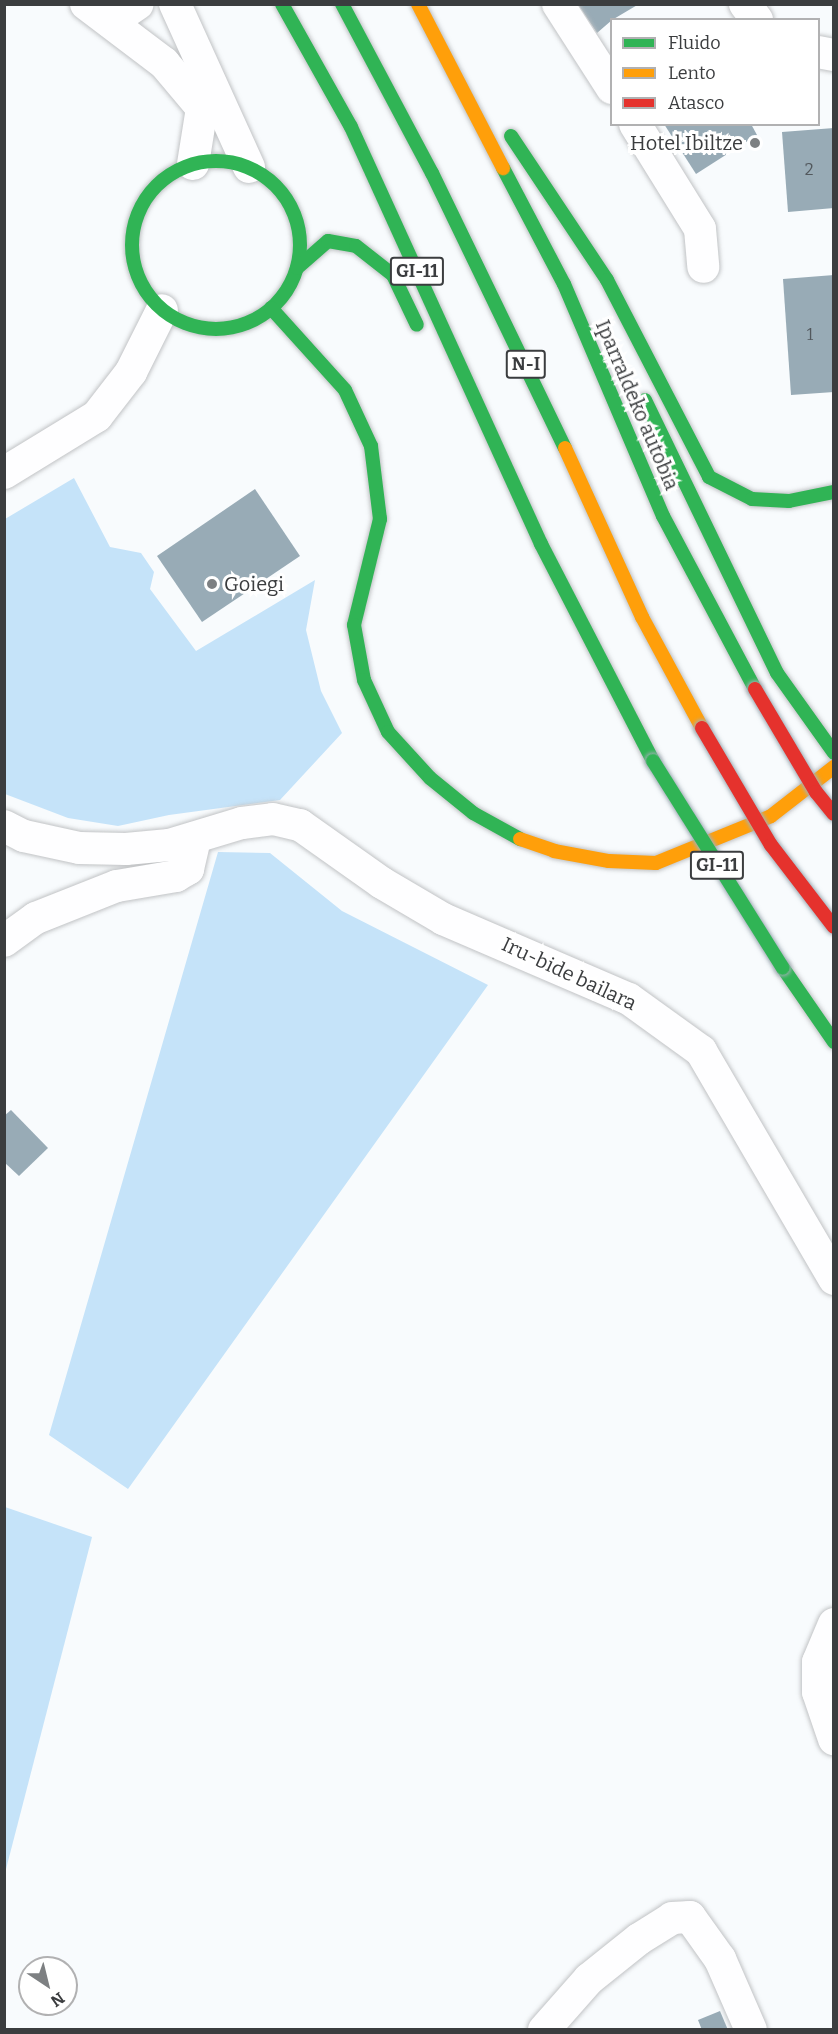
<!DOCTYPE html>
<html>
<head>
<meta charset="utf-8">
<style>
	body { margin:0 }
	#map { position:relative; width:838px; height:2034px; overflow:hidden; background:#f8fbfd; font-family:Bitter,serif }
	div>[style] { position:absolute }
	.green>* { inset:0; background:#c5e3f9 }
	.building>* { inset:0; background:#98abb6 }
	.roads { filter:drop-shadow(0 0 2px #c1c3c5) drop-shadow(0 0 2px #c1c3c5) }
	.street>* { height:32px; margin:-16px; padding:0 16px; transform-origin:16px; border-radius:16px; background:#fefeff }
	.fast>* { height:14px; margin:-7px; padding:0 7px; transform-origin:7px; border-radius:7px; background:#30b455 }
	.fast>.ring { margin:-7px; padding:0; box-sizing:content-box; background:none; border:14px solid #30b455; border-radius:50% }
	.slow>* { height:14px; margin:-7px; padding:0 7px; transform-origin:7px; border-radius:7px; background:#ff9f0a }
	.bridges { filter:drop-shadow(0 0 2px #a3afb7) drop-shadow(0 0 2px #a3afb7) }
	.fast-bridge>* { height:14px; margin:-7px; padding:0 7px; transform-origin:7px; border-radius:7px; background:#30b455 }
	.jam-bridge>* { height:14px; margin:-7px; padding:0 7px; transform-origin:7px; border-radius:7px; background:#e5322d }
	.dots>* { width:16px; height:16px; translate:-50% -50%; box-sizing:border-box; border:3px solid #fff; border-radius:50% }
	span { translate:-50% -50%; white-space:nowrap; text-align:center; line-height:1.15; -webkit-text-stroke:6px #fff; paint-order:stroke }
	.number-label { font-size:16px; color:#52585d }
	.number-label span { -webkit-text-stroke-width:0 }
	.shield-label span { padding:2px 4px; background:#fff; border:2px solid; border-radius:4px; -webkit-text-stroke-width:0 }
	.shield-label { font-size:18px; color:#3b3d3f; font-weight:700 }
	.poi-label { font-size:20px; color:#3b3d3f }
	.right { translate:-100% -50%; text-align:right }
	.left { translate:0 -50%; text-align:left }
	.street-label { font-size:20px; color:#3b3d3f }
	.frame { position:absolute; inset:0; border:6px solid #3b3d3f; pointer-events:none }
	.legend { position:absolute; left:610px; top:18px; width:210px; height:108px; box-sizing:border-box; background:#fff; border:2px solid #b1b1b2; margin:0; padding:8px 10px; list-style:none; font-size:18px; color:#3b3d3f }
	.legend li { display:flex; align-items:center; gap:12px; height:30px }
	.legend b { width:30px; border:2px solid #b1b1b2 }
	.north { position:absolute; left:18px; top:1956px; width:60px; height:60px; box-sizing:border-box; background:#fff; border:2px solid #b1b1b2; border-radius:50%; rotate:145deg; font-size:16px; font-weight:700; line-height:24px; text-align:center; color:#3b3d3f }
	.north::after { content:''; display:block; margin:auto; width:21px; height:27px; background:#7d8082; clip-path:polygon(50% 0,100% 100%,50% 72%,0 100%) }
</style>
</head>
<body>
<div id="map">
	<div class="green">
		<div style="clip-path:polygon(74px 478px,110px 547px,141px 553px,154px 572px,150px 589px,196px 651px,315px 580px,306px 630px,321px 691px,342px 733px,280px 800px,169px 815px,118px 826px,68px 818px,5px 794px,5px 519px)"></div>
		<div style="clip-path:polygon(218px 852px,270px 853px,342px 911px,488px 985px,128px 1489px,49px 1435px)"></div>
		<div style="clip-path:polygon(5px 1507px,92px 1537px,5px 1873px,4px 1507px)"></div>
	</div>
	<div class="building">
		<div style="clip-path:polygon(578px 4px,639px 4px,612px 20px,597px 33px)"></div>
		<div style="clip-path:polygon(664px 124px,751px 124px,757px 135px,696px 174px)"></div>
		<div style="clip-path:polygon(834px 128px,834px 208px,788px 212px,782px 132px)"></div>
		<div style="clip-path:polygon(834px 275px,834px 392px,791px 395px,783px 279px)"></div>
		<div style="clip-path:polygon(255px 489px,300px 556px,202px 622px,157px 556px)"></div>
		<div style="clip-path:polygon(11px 1110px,48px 1148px,19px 1176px,4px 1162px,4px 1116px)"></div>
		<div style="clip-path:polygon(720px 2011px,728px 2030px,702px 2030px,698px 2020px)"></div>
	</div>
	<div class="roads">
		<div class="street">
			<div style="left:86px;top:4px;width:98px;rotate:37.1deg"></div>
			<div style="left:164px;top:63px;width:59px;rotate:49.8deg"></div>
			<div style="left:175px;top:4px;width:179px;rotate:65.6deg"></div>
			<div style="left:558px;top:4px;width:100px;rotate:57.3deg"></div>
			<div style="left:745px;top:4px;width:20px;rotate:53deg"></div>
			<div style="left:111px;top:22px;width:32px;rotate:-34deg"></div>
			<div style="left:818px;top:52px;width:16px;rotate:11deg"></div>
			<div style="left:635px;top:124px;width:123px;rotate:58.2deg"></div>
			<div style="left:700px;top:229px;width:38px;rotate:85deg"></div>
			<div style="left:193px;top:164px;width:57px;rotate:-80.9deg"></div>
			<div style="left:202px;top:108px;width:35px;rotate:-98deg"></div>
			<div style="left:4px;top:473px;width:109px;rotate:-31.5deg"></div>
			<div style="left:97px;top:416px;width:56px;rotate:-52.3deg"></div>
			<div style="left:131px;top:372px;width:69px;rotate:-63.4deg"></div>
			<div style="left:4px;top:826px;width:22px;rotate:27deg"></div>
			<div style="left:24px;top:836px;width:56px;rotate:12.3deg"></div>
			<div style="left:79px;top:848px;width:47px;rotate:1.2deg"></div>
			<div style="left:126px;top:849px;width:43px;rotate:-5.3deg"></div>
			<div style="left:169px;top:845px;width:76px;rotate:-16.8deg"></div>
			<div style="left:242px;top:823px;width:31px;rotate:-7deg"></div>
			<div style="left:273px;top:819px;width:28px;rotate:13deg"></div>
			<div style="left:300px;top:825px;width:100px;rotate:35.3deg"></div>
			<div style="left:382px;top:883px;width:71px;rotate:30.5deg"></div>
			<div style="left:443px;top:919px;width:202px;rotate:23.3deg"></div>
			<div style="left:629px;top:999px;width:89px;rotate:35.8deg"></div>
			<div style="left:701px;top:1051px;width:264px;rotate:59.7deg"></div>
			<div style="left:4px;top:941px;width:39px;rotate:-36deg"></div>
			<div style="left:36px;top:918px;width:87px;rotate:-21.6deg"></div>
			<div style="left:117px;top:886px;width:60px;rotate:-9.6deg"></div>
			<div style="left:176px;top:876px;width:14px;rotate:-30deg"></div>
			<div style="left:188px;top:869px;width:32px;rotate:-77deg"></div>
			<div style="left:834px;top:1624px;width:41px;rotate:112.8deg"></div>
			<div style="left:818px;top:1662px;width:30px;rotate:90deg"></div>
			<div style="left:818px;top:1692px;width:50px;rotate:71.2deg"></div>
			<div style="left:544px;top:2030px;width:68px;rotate:-48.6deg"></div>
			<div style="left:589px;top:1979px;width:64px;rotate:-38.7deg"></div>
			<div style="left:639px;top:1939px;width:39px;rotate:-32deg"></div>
			<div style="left:672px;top:1918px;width:18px;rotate:-3deg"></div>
			<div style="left:690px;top:1917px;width:52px;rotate:54.5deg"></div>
			<div style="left:720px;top:1959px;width:77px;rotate:66.4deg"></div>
		</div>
		<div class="fast">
			<div style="left:282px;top:4px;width:141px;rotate:60.7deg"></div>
			<div style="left:351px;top:127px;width:458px;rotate:65.5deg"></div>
			<div style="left:541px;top:544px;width:244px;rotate:62.7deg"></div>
			<div style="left:342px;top:4px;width:191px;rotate:62deg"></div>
			<div style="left:432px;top:173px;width:305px;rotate:64.2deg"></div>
			<div style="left:511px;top:136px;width:173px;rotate:56.3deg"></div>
			<div style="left:607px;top:280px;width:222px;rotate:62.6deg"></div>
			<div style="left:709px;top:477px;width:48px;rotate:27.1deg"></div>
			<div style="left:752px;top:499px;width:37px;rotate:3deg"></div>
			<div style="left:789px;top:501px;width:46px;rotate:-11.3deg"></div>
			<div class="ring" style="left:132px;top:161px;width:154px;height:154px"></div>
			<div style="left:503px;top:168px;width:131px;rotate:62.3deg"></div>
			<div style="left:564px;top:284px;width:252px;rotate:66.9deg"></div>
			<div style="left:663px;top:516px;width:196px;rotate:62deg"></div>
			<div style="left:297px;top:268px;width:41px;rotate:-41.1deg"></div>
			<div style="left:328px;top:241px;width:28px;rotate:10deg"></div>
			<div style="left:356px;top:246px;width:47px;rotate:38.1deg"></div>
			<div style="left:393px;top:275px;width:55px;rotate:64.4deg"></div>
			<div style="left:271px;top:308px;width:110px;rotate:47.9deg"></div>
			<div style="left:345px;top:390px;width:62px;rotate:65.1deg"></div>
			<div style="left:371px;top:446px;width:74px;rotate:83deg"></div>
			<div style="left:380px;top:519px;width:109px;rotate:103.8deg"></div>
			<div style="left:354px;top:625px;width:56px;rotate:79.7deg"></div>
			<div style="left:364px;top:680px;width:57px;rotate:65.2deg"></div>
			<div style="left:388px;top:732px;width:62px;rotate:47.6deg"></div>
			<div style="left:430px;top:778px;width:55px;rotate:39.1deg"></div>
			<div style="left:473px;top:813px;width:54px;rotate:29deg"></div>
			<div style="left:645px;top:400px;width:303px;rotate:64.2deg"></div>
			<div style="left:777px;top:673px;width:98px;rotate:54.5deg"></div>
			<div style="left:783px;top:968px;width:90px;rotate:55.4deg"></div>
		</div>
		<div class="slow">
			<div style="left:418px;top:4px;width:185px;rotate:62.6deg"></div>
			<div style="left:565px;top:448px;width:186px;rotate:65.5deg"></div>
			<div style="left:642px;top:617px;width:126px;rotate:61.6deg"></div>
			<div style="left:520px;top:839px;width:36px;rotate:19deg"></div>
			<div style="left:554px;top:851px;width:56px;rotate:10.3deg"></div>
			<div style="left:609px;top:861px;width:47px;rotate:2.4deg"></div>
			<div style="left:656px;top:863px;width:124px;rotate:-22.2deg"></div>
			<div style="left:771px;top:816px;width:80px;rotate:-37.9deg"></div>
		</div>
	</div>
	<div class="bridges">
		<div class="fast-bridge">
			<div style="left:653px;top:761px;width:244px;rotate:57.9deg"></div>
		</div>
		<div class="jam-bridge">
			<div style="left:755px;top:689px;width:120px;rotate:59.4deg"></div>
			<div style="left:816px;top:792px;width:28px;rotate:51deg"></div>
			<div style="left:702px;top:728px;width:136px;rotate:59.5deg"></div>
			<div style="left:771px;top:845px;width:103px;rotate:52.5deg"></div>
		</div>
	</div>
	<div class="dots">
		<div style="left:755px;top:143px;background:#7d8082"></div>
		<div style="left:212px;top:584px;background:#7d8082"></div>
	</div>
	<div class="number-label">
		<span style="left:809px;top:170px">2</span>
		<span style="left:810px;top:335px">1</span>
	</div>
	<div class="shield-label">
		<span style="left:417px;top:271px">GI-11</span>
		<span style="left:526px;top:364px">N-I</span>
		<span style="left:717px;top:865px">GI-11</span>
	</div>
	<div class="poi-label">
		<span class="right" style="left:743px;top:143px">Hotel Ibiltze</span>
		<span class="left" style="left:224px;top:584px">Goiegi</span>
	</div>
	<div class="street-label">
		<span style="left:637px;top:405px;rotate:67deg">Iparraldeko autobia</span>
		<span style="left:569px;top:974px;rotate:25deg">Iru-bide bailara</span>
	</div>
	<div class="frame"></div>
	<ul class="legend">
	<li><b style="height:8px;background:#30b455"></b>Fluido</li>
	<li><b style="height:8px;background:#ff9f0a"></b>Lento</li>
	<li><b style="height:8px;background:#e5322d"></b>Atasco</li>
	</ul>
	<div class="north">N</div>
</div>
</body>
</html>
